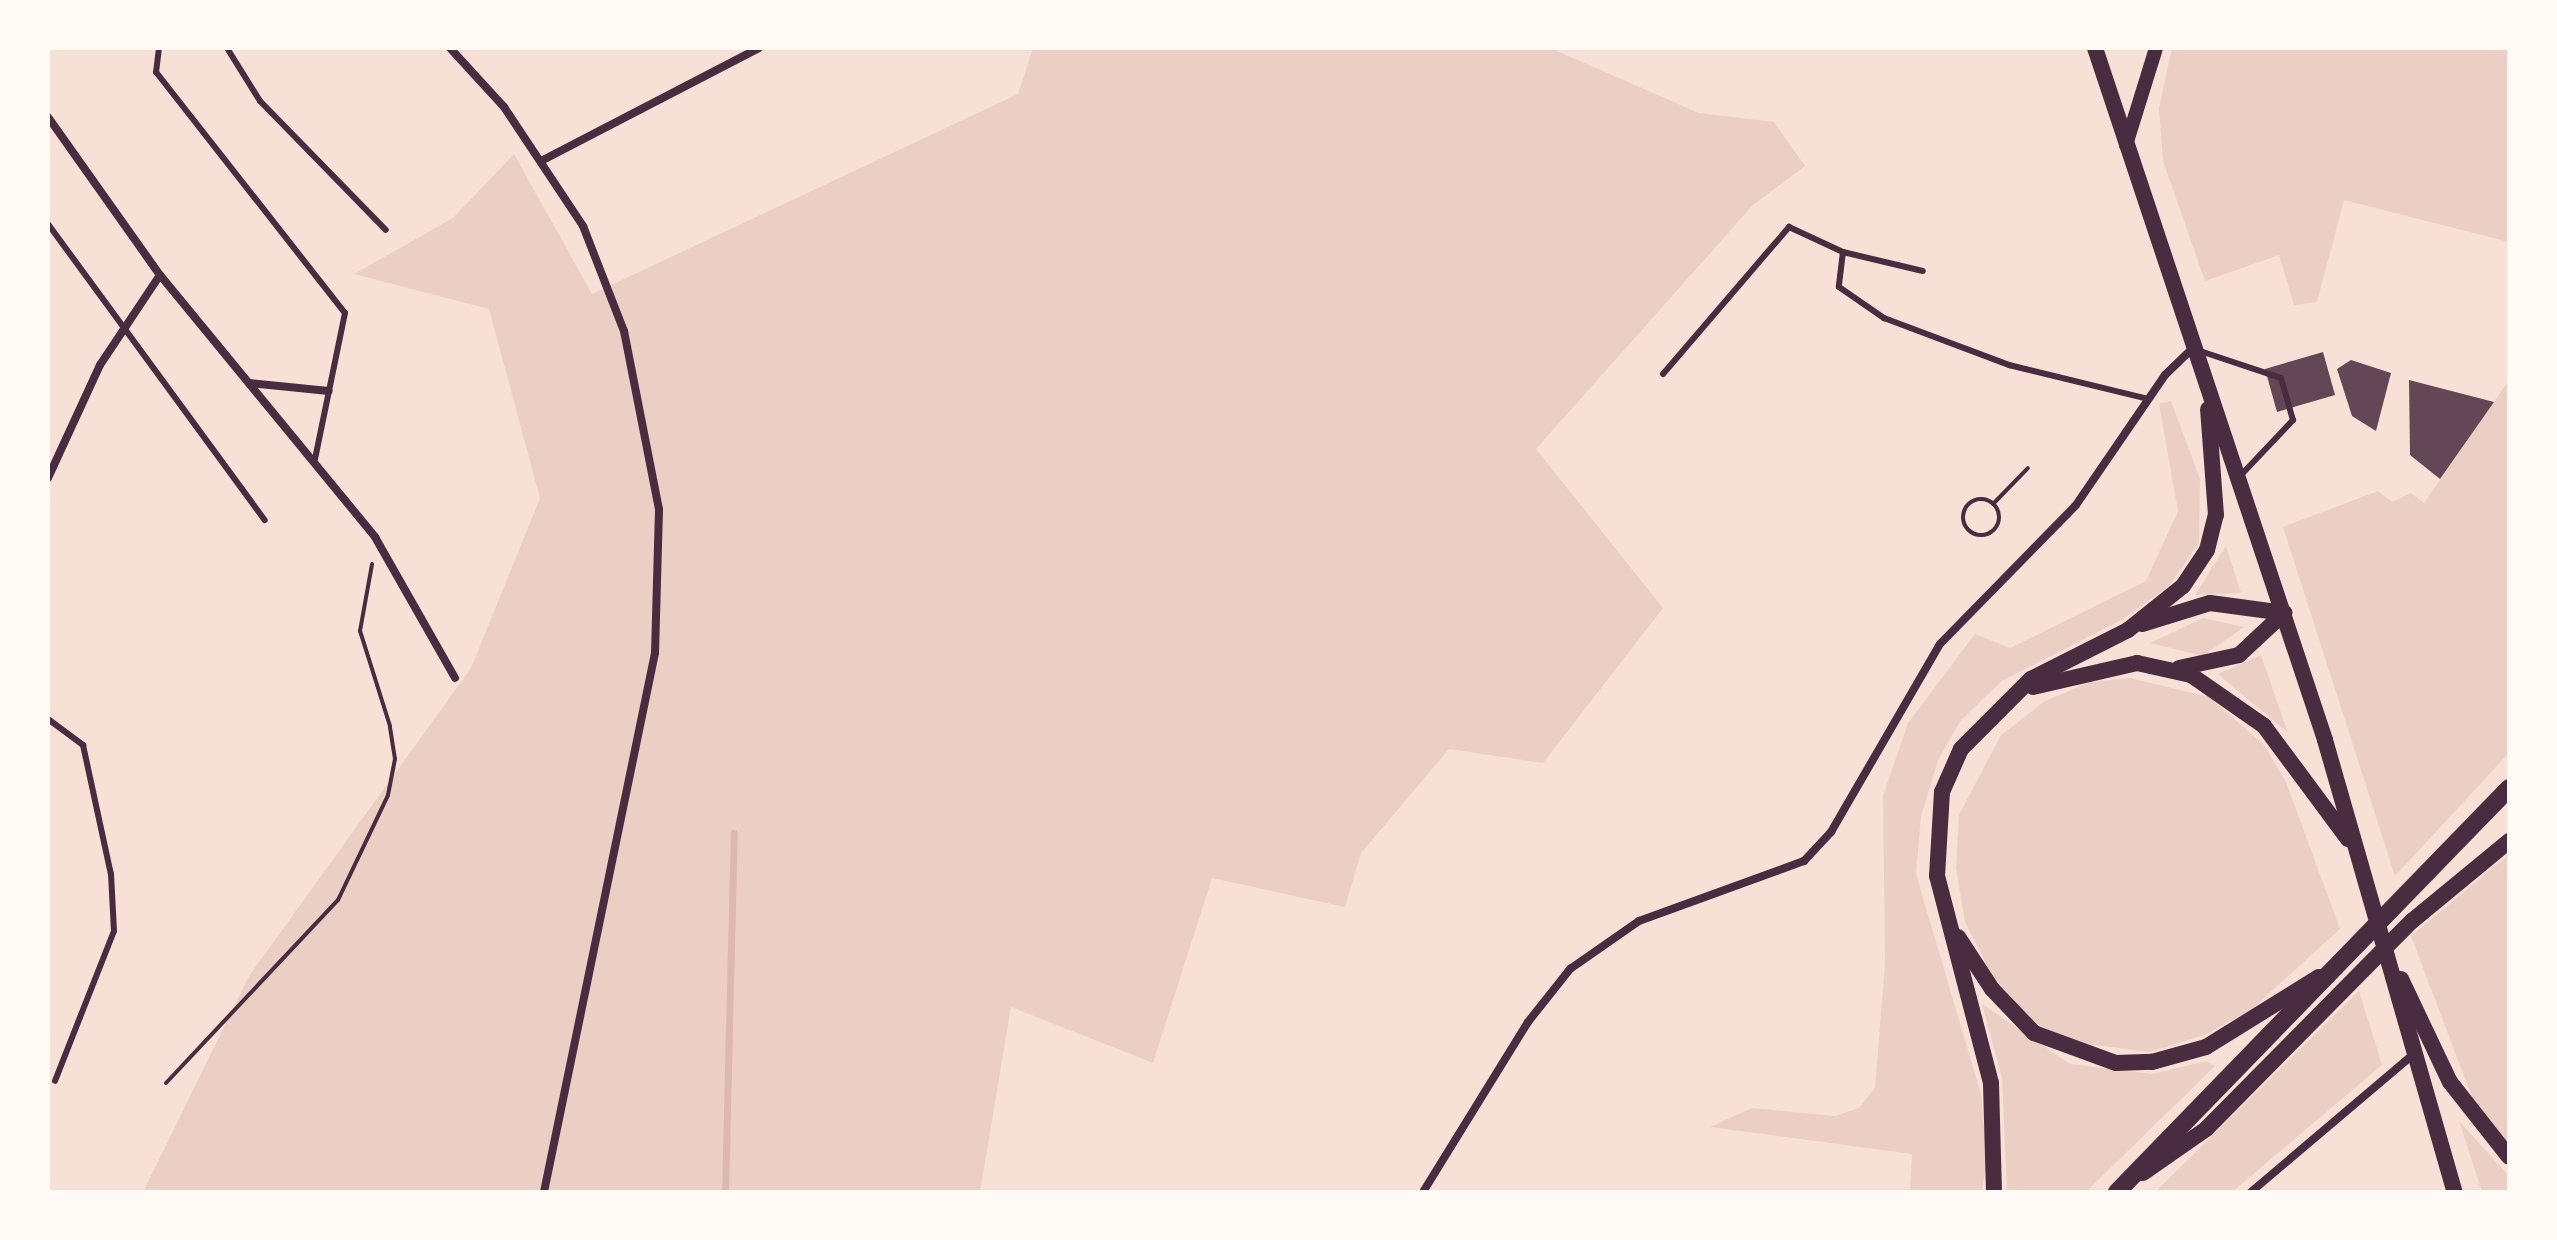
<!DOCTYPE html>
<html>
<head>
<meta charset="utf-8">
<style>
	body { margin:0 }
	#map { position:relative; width:2557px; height:1240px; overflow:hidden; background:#f7e1d7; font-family:Jost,sans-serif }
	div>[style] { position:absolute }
	.green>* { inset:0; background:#ebcfc5 }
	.stream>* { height:7px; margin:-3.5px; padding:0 3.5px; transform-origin:3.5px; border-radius:3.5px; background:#dcb8b0 }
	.building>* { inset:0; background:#644757 }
	.path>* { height:4px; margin:-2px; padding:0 2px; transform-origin:2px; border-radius:2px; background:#4a2c40 }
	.path>.ring { margin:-2px; padding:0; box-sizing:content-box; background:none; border:4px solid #4a2c40; border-radius:50% }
	.service>* { height:6px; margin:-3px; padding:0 3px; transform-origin:3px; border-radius:3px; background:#4a2c40 }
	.minor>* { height:8px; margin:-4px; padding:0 4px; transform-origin:4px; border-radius:4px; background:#4a2c40 }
	.tertiary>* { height:14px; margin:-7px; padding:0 7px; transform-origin:7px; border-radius:7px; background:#4a2c40 }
	.secondary>* { height:16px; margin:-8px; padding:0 8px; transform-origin:8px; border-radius:8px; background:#4a2c40 }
	.primary>* { height:18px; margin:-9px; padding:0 9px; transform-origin:9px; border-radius:9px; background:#4a2c40 }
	span { translate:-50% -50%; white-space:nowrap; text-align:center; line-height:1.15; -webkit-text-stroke:8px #fffaf5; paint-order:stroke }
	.frame { position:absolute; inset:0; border:50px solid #fffaf5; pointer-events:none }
</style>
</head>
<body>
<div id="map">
	<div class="green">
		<div style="clip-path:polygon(1033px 48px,1550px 48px,1699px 113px,1774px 122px,1805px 166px,1753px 205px,1536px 449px,1663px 608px,1543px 763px,1449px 749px,1361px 853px,1345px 907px,1212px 878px,1153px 1063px,1011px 1007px,980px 1192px,143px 1192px,249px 976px,471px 668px,540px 498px,489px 309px,354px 274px,453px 218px,514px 154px,592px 294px,1018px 94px)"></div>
		<div style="clip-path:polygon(2172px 48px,2509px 48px,2509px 242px,2344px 200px,2317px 302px,2294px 305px,2279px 255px,2205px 281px,2163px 161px,2159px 108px)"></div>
		<div style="clip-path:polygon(2509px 380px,2509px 753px,2395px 876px,2283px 527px,2378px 491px,2392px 502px,2411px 493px,2424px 503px)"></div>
		<div style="clip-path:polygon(2171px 401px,2200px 479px,2199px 543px,2169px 586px,2123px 619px,2002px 681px,1961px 720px,1938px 760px,1921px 817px,1916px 874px,1981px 1094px,1987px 1158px,1982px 1192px,1910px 1192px,1912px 1154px,1710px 1127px,1752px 1108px,1835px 1116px,1859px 1108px,1875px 1088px,1885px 964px,1883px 796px,1908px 723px,1975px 634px,2010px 648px,2146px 581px,2178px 511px,2159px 404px)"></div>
		<div style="clip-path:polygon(2226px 546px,2241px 593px,2195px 595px)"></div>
		<div style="clip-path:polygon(2203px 618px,2244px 627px,2203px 656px,2150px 643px)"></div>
		<div style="clip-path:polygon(2261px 655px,2288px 733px,2218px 674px)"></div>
		<div style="clip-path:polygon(2130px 678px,2209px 697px,2264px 745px,2286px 782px,2340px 929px,2252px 1009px,2207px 1034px,2150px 1052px,2071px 1042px,2030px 1020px,1991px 973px,1965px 922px,1956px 868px,1959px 815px,2001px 735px,2045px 701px,2090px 682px)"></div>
		<div style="clip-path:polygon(2509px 854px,2509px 1150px,2478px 1113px,2411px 936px)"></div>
		<div style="clip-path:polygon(2359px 991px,2382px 1065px,2232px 1192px,2155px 1192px)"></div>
		<div style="clip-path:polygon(1982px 1004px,2070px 1064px,2152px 1074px,2206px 1061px,2215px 1066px,2086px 1192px,2007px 1192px,2002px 1078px)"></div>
		<div style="clip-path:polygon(2459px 1121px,2509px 1176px,2509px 1192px,2482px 1192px)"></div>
	</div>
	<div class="stream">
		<div style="left:725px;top:1192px;width:359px;rotate:-88.6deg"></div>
	</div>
	<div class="building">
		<div style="clip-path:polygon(2323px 352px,2335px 395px,2277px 412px,2265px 369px)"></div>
		<div style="clip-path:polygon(2351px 360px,2391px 373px,2376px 431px,2352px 416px,2337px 369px)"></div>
		<div style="clip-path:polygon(2409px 380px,2494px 402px,2440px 479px,2410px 455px)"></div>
	</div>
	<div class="path">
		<div class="ring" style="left:1963px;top:499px;width:32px;height:32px"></div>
		<div style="left:1993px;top:504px;width:50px;rotate:-45.8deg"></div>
		<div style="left:166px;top:1083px;width:251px;rotate:-46.8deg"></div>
		<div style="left:338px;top:900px;width:116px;rotate:-64.5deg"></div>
		<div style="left:388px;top:795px;width:37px;rotate:-79deg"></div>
		<div style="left:395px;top:759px;width:33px;rotate:-99deg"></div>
		<div style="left:390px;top:726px;width:100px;rotate:-107.5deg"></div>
		<div style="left:360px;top:631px;width:68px;rotate:-79.8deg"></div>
	</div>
	<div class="service">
		<div style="left:159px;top:48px;width:24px;rotate:97deg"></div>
		<div style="left:156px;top:72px;width:306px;rotate:51.9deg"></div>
		<div style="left:345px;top:313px;width:149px;rotate:101.6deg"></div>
		<div style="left:227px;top:48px;width:62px;rotate:58.1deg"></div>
		<div style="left:260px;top:101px;width:180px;rotate:45.7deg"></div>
		<div style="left:48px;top:224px;width:367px;rotate:53.8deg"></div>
		<div style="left:1843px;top:252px;width:35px;rotate:97deg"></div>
		<div style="left:1839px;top:287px;width:55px;rotate:34.6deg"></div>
		<div style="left:1884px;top:318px;width:134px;rotate:20.6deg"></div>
		<div style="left:2009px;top:365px;width:144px;rotate:13.7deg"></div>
		<div style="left:2200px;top:351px;width:85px;rotate:18.4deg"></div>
		<div style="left:2281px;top:378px;width:44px;rotate:74.1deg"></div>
		<div style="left:2293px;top:420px;width:76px;rotate:133.4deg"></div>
		<div style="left:1663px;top:374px;width:194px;rotate:-49.4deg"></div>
		<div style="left:1789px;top:227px;width:60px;rotate:24.8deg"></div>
		<div style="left:1843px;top:252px;width:82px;rotate:13.4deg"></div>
		<div style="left:48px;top:719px;width:44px;rotate:36.6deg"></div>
		<div style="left:83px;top:745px;width:132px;rotate:77.8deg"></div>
		<div style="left:111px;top:874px;width:57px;rotate:87deg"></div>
		<div style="left:114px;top:931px;width:161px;rotate:111.5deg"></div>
	</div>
	<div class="minor">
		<div style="left:450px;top:48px;width:80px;rotate:47.5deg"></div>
		<div style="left:504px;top:107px;width:143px;rotate:56.4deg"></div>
		<div style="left:583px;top:226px;width:113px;rotate:68.7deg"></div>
		<div style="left:624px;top:331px;width:182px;rotate:78.9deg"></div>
		<div style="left:659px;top:510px;width:143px;rotate:91.6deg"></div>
		<div style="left:655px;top:653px;width:550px;rotate:101.64deg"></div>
		<div style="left:48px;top:117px;width:194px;rotate:54.7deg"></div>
		<div style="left:160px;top:275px;width:339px;rotate:50.6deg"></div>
		<div style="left:375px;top:537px;width:162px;rotate:60.4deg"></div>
		<div style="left:543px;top:160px;width:243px;rotate:-27.4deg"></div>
		<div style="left:249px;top:383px;width:80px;rotate:5.7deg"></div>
		<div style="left:48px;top:478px;width:124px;rotate:-65.3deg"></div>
		<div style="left:100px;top:365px;width:108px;rotate:-56.3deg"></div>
		<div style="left:1423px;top:1192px;width:200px;rotate:-58.3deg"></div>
		<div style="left:1528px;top:1022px;width:68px;rotate:-51.6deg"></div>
		<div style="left:1570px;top:969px;width:84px;rotate:-34.8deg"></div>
		<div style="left:1639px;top:921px;width:176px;rotate:-20deg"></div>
		<div style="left:1804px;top:861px;width:40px;rotate:-47deg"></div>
		<div style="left:1831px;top:832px;width:217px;rotate:-59.9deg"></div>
		<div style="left:1940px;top:644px;width:194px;rotate:-45.6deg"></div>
		<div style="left:2076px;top:505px;width:158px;rotate:-55.6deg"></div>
		<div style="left:2165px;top:375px;width:39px;rotate:-44deg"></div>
		<div style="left:2251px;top:1192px;width:214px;rotate:-40.3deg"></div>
	</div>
	<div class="tertiary">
		<div style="left:2126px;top:145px;width:102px;rotate:-72.8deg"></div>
	</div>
	<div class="secondary">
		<div style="left:2095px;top:48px;width:729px;rotate:71.61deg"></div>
		<div style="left:2325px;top:740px;width:470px;rotate:74deg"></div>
		<div style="left:2142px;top:624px;width:71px;rotate:-17.2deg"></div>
		<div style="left:2210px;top:603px;width:75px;rotate:7.7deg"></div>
		<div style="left:2179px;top:668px;width:61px;rotate:-12.2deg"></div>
		<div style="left:2239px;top:655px;width:62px;rotate:-43deg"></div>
		<div style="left:2033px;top:687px;width:107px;rotate:-13deg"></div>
		<div style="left:2137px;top:663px;width:55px;rotate:12.5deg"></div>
		<div style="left:2191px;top:675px;width:89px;rotate:34.9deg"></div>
		<div style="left:2264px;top:726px;width:141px;rotate:53.4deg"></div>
		<div style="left:1958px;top:937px;width:62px;rotate:56.8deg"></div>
		<div style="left:1992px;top:989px;width:61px;rotate:46.3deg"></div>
		<div style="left:2034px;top:1033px;width:87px;rotate:20.1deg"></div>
		<div style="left:2116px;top:1063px;width:36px;rotate:-2deg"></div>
		<div style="left:2152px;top:1062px;width:56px;rotate:-15.5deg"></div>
		<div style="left:2206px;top:1047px;width:133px;rotate:-31.8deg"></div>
		<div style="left:2401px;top:979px;width:114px;rotate:64.6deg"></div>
		<div style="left:2450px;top:1082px;width:95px;rotate:51.8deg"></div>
		<div style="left:2143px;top:1173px;width:77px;rotate:-34.9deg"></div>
		<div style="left:2206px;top:1129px;width:293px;rotate:-45.3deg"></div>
		<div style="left:2412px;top:921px;width:126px;rotate:-39.5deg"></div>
		<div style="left:1994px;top:1192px;width:109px;rotate:-91.6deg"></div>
		<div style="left:1991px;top:1083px;width:214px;rotate:-104.6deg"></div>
		<div style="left:1937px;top:876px;width:84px;rotate:-86.6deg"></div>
		<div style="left:1942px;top:792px;width:47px;rotate:-66.2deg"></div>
		<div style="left:1961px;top:749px;width:99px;rotate:-45deg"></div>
		<div style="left:2031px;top:679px;width:109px;rotate:-26.8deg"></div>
		<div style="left:2128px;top:630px;width:70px;rotate:-38.7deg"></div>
		<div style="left:2183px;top:586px;width:43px;rotate:-56.3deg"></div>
		<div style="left:2207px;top:550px;width:36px;rotate:-76deg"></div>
		<div style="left:2216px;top:515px;width:106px;rotate:-94.3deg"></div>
	</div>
	<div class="primary">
		<div style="left:2117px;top:1192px;width:563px;rotate:-45.86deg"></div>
	</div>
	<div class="frame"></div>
</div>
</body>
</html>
